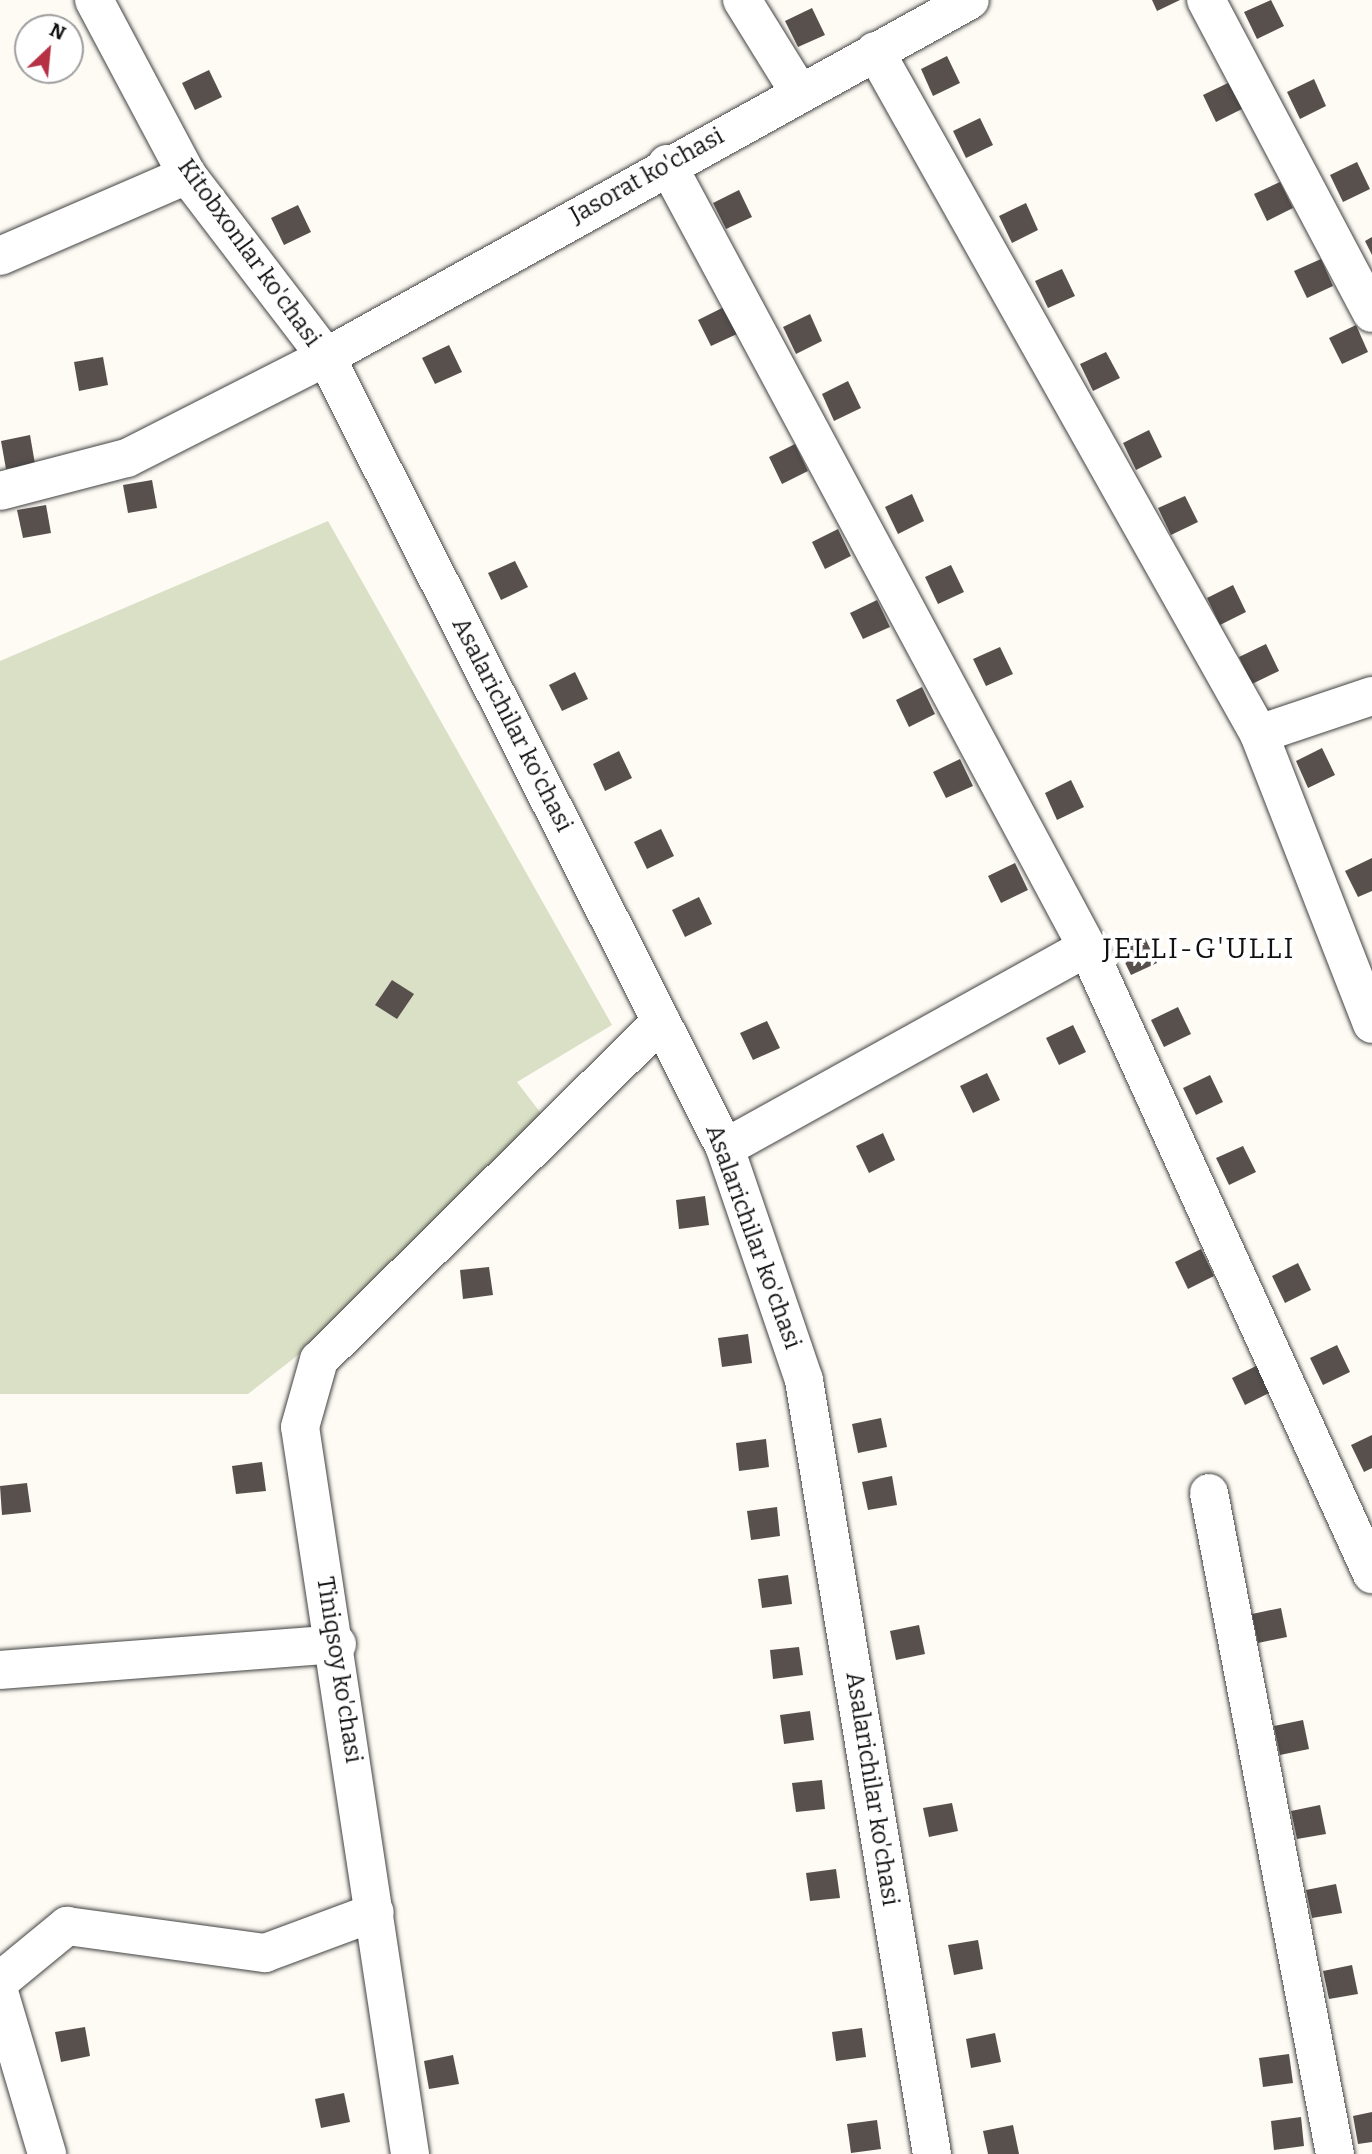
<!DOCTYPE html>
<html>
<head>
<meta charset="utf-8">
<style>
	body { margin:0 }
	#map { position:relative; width:1372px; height:2154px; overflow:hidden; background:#fefbf4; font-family:Bitter,serif }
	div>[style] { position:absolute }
	.cemetery>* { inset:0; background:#dae0c5 }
	.building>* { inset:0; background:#58504d }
	.roads { filter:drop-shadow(0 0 2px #434343) drop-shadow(0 0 2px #434343) }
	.minor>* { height:38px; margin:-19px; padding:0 19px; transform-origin:19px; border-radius:19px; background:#fff }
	span { translate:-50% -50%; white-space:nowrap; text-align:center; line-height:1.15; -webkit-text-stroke:7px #fff; paint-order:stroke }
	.street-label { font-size:24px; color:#101010 }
	.quarter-label { font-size:28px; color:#101010; letter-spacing:2px }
	.north { position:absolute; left:14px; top:14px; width:70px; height:70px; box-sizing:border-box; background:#fff; border:2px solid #9f9f9f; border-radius:50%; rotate:26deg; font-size:19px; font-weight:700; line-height:28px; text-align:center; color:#101010 }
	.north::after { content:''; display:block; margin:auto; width:24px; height:32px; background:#b73145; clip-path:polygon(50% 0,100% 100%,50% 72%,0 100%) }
</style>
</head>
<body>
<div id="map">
	<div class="cemetery">
		<div style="clip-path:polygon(328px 521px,612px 1025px,517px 1082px,546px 1120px,392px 1282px,248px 1394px,0 1394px,0 661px)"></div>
	</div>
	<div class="building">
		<div style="clip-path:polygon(1152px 0,1180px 0,1157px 11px)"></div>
		<div style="clip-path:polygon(1271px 0,1284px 26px,1257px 39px,1244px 12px)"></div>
		<div style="clip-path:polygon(812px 8px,825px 35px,798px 47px,785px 21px)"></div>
		<div style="clip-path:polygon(947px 56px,960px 83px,933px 96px,921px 69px)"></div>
		<div style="clip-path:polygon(209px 70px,222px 97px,195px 110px,182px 83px)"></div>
		<div style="clip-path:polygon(1314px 79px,1326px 106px,1300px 119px,1287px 92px)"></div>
		<div style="clip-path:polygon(1230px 82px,1242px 109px,1216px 122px,1203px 95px)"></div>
		<div style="clip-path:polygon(980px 118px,993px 145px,966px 158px,953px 131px)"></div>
		<div style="clip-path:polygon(1357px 162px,1370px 189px,1343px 202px,1330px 175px)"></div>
		<div style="clip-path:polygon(1280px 182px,1293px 208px,1267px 221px,1254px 194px)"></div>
		<div style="clip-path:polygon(739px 190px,752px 217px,726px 229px,713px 203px)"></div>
		<div style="clip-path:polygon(1026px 203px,1038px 230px,1012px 243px,999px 216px)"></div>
		<div style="clip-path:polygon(298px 205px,311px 232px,284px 245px,271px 218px)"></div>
		<div style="clip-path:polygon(1372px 237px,1372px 255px,1365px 241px)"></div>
		<div style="clip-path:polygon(1321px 259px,1333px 286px,1307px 298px,1294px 271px)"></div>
		<div style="clip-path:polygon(1062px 269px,1075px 296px,1048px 308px,1035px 281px)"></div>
		<div style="clip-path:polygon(724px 307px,737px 334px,711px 346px,698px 320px)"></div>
		<div style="clip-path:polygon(810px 314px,822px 341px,796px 354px,783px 327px)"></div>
		<div style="clip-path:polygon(1356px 325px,1368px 352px,1342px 364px,1329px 338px)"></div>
		<div style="clip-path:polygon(449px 345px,462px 372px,435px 384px,422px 358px)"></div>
		<div style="clip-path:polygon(1106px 352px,1120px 378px,1093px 391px,1080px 364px)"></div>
		<div style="clip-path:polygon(103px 357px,108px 385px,79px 391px,74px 362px)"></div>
		<div style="clip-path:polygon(848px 381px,861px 408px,834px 421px,822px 394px)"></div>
		<div style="clip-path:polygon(1149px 430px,1162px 457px,1136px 470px,1123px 443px)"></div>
		<div style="clip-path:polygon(30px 435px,35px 464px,6px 469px,1px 441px)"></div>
		<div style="clip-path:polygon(795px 444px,808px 471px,782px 484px,769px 457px)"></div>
		<div style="clip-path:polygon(152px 480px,157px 508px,128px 513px,123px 485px)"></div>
		<div style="clip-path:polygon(912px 494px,924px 521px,898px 534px,885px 507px)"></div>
		<div style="clip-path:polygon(1185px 496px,1198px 522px,1171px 535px,1158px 508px)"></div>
		<div style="clip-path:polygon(46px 505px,51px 533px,23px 538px,17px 510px)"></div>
		<div style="clip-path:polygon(838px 529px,851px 556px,825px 569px,812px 542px)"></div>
		<div style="clip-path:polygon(515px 561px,528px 587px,501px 600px,488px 573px)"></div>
		<div style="clip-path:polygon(951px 565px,964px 592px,938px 604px,925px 577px)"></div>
		<div style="clip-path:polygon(1233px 585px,1246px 612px,1220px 625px,1207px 598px)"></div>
		<div style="clip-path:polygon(877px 600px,890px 627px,863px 639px,850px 613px)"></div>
		<div style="clip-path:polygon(1266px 644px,1279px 671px,1252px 684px,1239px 657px)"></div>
		<div style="clip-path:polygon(1000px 647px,1013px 674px,986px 686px,973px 659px)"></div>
		<div style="clip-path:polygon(575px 672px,588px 699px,562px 711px,549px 685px)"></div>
		<div style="clip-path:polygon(922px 687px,935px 714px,909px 727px,896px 700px)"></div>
		<div style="clip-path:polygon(1322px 748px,1335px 775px,1308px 788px,1296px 761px)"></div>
		<div style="clip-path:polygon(619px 751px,632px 778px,605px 791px,593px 764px)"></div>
		<div style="clip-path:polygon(960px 759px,973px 786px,946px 798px,933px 772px)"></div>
		<div style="clip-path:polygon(1071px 780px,1084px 807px,1057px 820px,1045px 793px)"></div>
		<div style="clip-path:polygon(661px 829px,674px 856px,647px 869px,634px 842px)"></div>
		<div style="clip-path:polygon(1372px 858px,1372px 891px,1358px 897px,1345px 871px)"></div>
		<div style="clip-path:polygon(1015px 863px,1028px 890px,1001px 903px,988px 876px)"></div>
		<div style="clip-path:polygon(699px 897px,712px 924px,685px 937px,672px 910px)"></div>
		<div style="clip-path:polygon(1144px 936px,1157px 963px,1131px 975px,1118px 948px)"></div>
		<div style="clip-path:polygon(392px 980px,414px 994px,397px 1019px,375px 1005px)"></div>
		<div style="clip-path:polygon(1178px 1007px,1191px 1034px,1164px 1047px,1151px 1020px)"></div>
		<div style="clip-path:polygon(767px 1021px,780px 1048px,753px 1060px,740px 1033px)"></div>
		<div style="clip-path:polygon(1073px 1025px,1086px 1052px,1059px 1065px,1046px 1038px)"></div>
		<div style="clip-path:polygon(987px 1073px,1000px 1100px,973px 1113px,960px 1086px)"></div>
		<div style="clip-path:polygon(1210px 1075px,1223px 1102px,1196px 1115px,1183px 1088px)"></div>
		<div style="clip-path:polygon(883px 1133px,895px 1160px,869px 1173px,856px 1146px)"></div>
		<div style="clip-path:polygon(1243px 1146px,1256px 1172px,1229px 1185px,1216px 1158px)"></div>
		<div style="clip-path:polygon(705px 1196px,709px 1225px,679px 1229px,676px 1200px)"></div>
		<div style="clip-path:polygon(1201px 1249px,1214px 1276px,1188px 1289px,1175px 1262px)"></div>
		<div style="clip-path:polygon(1298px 1263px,1311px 1290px,1285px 1303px,1272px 1276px)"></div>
		<div style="clip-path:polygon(489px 1267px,493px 1295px,463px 1299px,460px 1270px)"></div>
		<div style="clip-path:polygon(748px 1334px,752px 1363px,722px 1367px,718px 1338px)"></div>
		<div style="clip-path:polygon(1337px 1345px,1350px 1372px,1323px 1385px,1310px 1358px)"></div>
		<div style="clip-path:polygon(1258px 1365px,1271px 1392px,1245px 1405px,1232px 1378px)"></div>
		<div style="clip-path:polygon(881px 1418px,887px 1447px,858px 1453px,852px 1424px)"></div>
		<div style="clip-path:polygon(1372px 1435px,1372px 1468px,1364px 1472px,1351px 1445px)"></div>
		<div style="clip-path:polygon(766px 1439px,769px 1467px,739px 1471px,736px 1443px)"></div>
		<div style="clip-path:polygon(262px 1462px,266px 1491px,236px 1494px,232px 1466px)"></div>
		<div style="clip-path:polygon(892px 1476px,897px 1505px,868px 1510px,862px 1482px)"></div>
		<div style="clip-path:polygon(27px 1483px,31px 1512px,2px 1515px,0 1486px)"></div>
		<div style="clip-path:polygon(777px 1507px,780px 1536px,751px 1540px,747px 1511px)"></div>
		<div style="clip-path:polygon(788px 1575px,792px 1604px,762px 1608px,758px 1579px)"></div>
		<div style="clip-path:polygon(1281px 1608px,1287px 1637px,1258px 1643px,1252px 1614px)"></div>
		<div style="clip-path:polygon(919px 1625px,925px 1654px,896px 1660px,890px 1631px)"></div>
		<div style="clip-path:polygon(799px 1647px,803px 1675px,773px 1679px,770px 1650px)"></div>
		<div style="clip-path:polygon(810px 1711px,814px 1740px,784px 1744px,780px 1715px)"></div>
		<div style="clip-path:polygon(1303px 1720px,1309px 1749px,1280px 1755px,1274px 1726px)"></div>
		<div style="clip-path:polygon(822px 1780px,825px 1809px,796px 1812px,792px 1783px)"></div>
		<div style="clip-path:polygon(952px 1803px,958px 1831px,929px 1837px,923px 1808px)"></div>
		<div style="clip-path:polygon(1320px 1805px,1326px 1834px,1297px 1839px,1291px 1811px)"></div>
		<div style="clip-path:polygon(836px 1869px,840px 1898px,810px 1901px,806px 1873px)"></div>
		<div style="clip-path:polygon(1336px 1884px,1342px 1913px,1312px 1918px,1306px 1890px)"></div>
		<div style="clip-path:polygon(978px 1940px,983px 1969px,954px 1975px,948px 1945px)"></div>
		<div style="clip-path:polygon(1352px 1965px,1358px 1994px,1329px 1999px,1323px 1971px)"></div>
		<div style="clip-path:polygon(85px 2027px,90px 2056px,61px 2062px,55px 2032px)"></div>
		<div style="clip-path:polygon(862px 2028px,866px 2057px,836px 2061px,832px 2032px)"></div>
		<div style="clip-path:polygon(995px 2033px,1001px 2062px,971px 2068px,966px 2039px)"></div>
		<div style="clip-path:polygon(1289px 2054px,1293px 2083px,1263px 2087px,1259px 2058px)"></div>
		<div style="clip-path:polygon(453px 2055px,459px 2084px,429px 2089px,424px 2061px)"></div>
		<div style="clip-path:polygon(344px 2093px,350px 2122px,321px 2128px,315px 2099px)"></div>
		<div style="clip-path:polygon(1372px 2112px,1372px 2142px,1358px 2144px,1353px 2116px)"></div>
		<div style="clip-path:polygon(1301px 2117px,1304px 2146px,1274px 2150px,1271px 2121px)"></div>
		<div style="clip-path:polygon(877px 2120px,881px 2149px,851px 2153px,847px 2124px)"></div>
		<div style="clip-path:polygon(1013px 2125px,1019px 2154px,988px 2154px,983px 2131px)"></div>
	</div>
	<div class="roads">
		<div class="minor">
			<div style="left:94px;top:0;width:198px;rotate:62deg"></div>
			<div style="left:187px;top:175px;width:229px;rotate:52.6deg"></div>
			<div style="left:326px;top:357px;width:886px;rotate:63.23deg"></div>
			<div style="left:725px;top:1148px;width:245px;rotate:71.2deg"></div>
			<div style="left:804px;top:1380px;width:785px;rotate:80.61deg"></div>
			<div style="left:742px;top:0;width:108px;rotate:58.2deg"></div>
			<div style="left:1206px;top:0;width:354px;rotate:62.1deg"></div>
			<div style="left:875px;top:51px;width:784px;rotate:60.65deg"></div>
			<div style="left:1259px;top:734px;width:311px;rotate:68.7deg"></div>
			<div style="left:667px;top:164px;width:889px;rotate:61.79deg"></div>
			<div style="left:1087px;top:947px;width:689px;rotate:65.56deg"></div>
			<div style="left:0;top:256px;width:204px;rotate:-23.4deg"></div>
			<div style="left:0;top:491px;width:131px;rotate:-14.6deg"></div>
			<div style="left:127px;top:458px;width:223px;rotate:-26.9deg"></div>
			<div style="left:326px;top:357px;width:736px;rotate:-29deg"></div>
			<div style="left:1259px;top:734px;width:119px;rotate:-18.6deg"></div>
			<div style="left:725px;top:1148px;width:414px;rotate:-29deg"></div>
			<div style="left:1209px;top:1493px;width:673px;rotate:79.21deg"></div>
			<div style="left:0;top:1670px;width:338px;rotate:-4.4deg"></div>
			<div style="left:0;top:1981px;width:87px;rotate:-39.4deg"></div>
			<div style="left:67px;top:1926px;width:200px;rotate:7.8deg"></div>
			<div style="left:265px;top:1953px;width:117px;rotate:-20.4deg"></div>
			<div style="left:0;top:1995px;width:166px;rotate:73.5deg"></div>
			<div style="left:410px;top:2154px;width:735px;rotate:-98.6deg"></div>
			<div style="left:300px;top:1427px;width:70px;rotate:-74.2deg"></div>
			<div style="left:319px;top:1360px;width:481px;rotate:-44.7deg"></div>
		</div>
	</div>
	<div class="street-label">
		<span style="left:647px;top:176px;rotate:-29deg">Jasorat ko'chasi</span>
		<span style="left:249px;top:253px;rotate:54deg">Kitobxonlar ko'chasi</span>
		<span style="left:512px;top:725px;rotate:63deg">Asalarichilar ko'chasi</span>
		<span style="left:753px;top:1237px;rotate:70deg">Asalarichilar ko'chasi</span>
		<span style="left:339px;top:1670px;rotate:81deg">Tiniqsoy ko'chasi</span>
		<span style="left:872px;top:1789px;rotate:81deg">Asalarichilar ko'chasi</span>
	</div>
	<div class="quarter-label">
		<span style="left:1199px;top:949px">JELLI-G'ULLI</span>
	</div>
	<div class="north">N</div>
</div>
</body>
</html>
